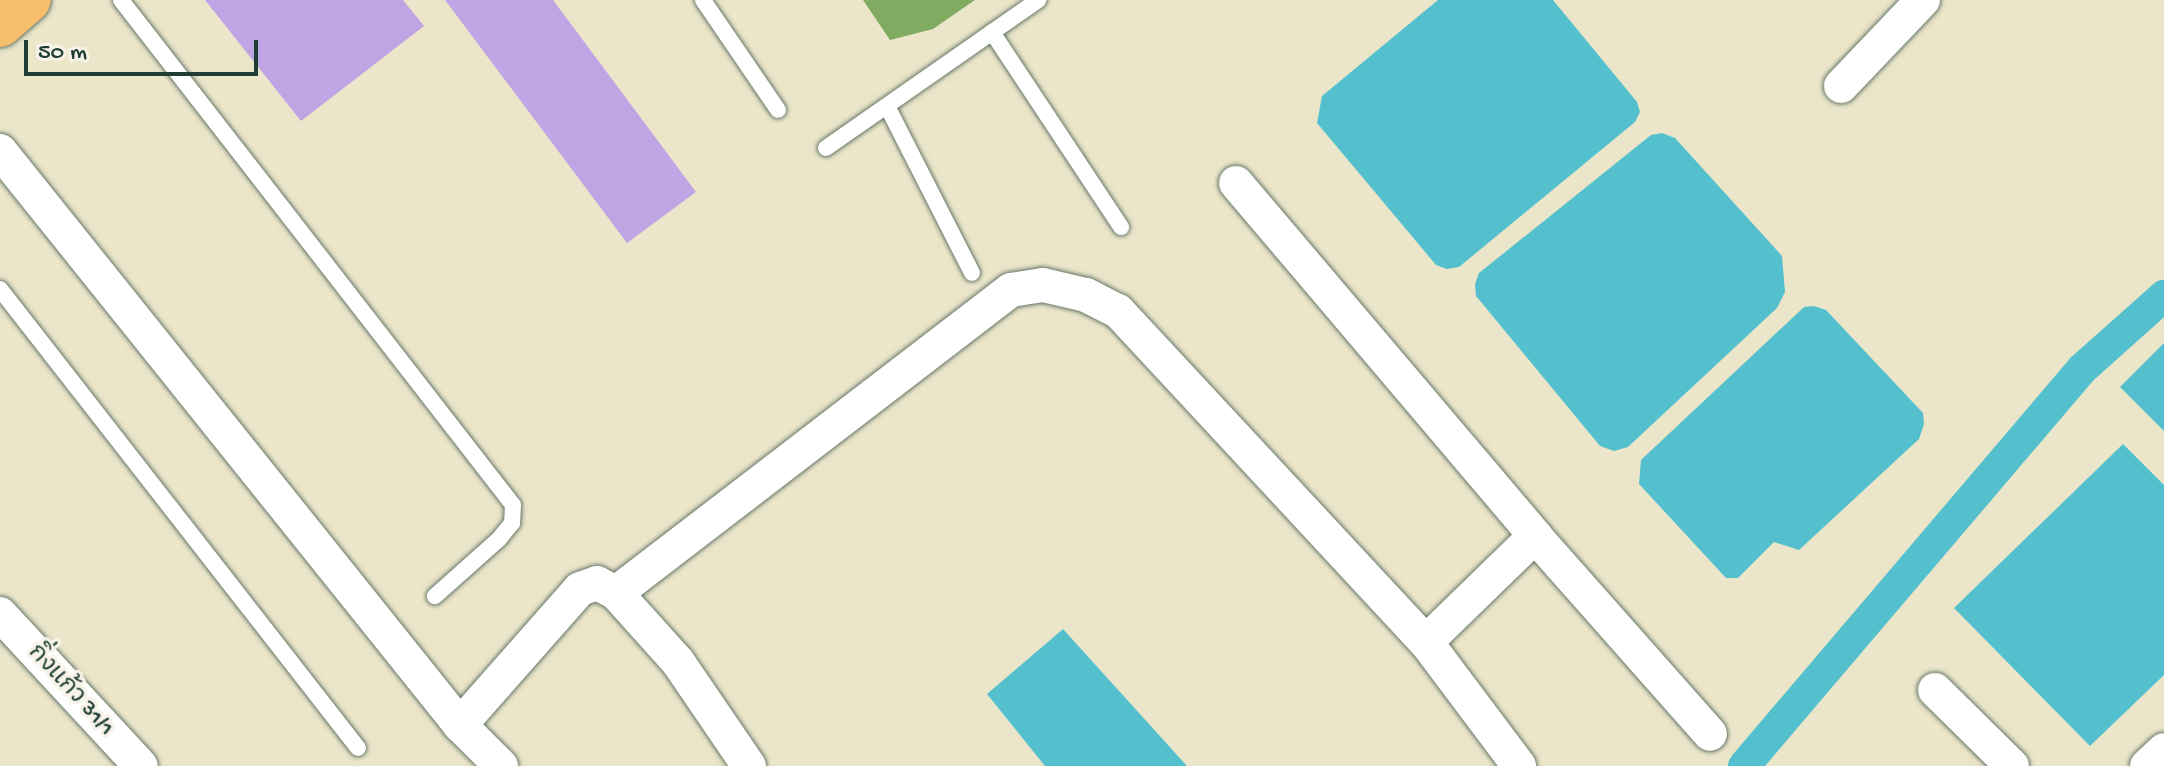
<!DOCTYPE html>
<html>
<head>
<meta charset="utf-8">
<style>
	body { margin:0 }
	#map { position:relative; width:2164px; height:766px; overflow:hidden; background:#ebe6ca; font-family:"Gochi Hand","Playpen Sans Thai",sans-serif }
	div>[style] { position:absolute }
	.forest>* { inset:0; background:#82ab62 }
	.water>* { inset:0; background:#54c0cd }
	.canal>* { height:32px; margin:-16px; padding:0 16px; transform-origin:16px; border-radius:16px; background:#54c0cd }
	.building>* { inset:0; background:#c0a4e3 }
	.roads { filter:drop-shadow(0 0 2px #667868) drop-shadow(0 0 2px #667868) }
	.lane>* { height:16px; margin:-8px; padding:0 8px; transform-origin:8px; border-radius:8px; background:#fff }
	.street>* { height:34px; margin:-17px; padding:0 17px; transform-origin:17px; border-radius:17px; background:#fff }
	.primary>* { height:44px; margin:-22px; padding:0 22px; transform-origin:22px; border-radius:22px; background:#f7bf6c }
	span { translate:-50% -50%; white-space:nowrap; text-align:center; line-height:1.15; -webkit-text-stroke:7px #f7f3e8; paint-order:stroke }
	.street-label { font-size:24px; color:#1f3d34 }
	.scale { position:absolute; left:24px; top:40px; width:234px; height:36px; box-sizing:border-box; border:4px solid #1f3d34; border-top:0; padding-left:10px; font-size:24px; line-height:28px; white-space:nowrap; color:#1f3d34; -webkit-text-stroke:6px #f7f3e8; paint-order:stroke }
</style>
</head>
<body>
<div id="map">
	<div class="forest">
		<div style="clip-path:polygon(863px 0,975px 0,933px 29px,890px 40px)"></div>
	</div>
	<div class="water">
		<div style="clip-path:polygon(1438px 0,1553px 0,1637px 102px,1640px 112px,1635px 122px,1459px 267px,1447px 269px,1436px 265px,1317px 123px,1322px 96px)"></div>
		<div style="clip-path:polygon(1662px 133px,1675px 138px,1782px 256px,1785px 292px,1777px 308px,1628px 447px,1614px 451px,1600px 446px,1476px 296px,1475px 284px,1479px 273px,1651px 135px)"></div>
		<div style="clip-path:polygon(1814px 306px,1826px 310px,1923px 413px,1924px 424px,1919px 439px,1799px 550px,1774px 542px,1738px 578px,1726px 578px,1639px 484px,1641px 460px,1804px 307px)"></div>
		<div style="clip-path:polygon(2164px 343px,2164px 431px,2120px 387px)"></div>
		<div style="clip-path:polygon(2123px 444px,2164px 485px,2164px 675px,2090px 746px,1954px 608px)"></div>
		<div style="clip-path:polygon(1063px 629px,1187px 766px,1045px 766px,987px 694px)"></div>
	</div>
	<div class="canal">
		<div style="left:1744px;top:766px;width:521px;rotate:-49.59deg"></div>
		<div style="left:2082px;top:369px;width:110px;rotate:-41.7deg"></div>
	</div>
	<div class="building">
		<div style="clip-path:polygon(205px 0,403px 0,424px 26px,301px 121px)"></div>
		<div style="clip-path:polygon(445px 0,553px 0,696px 192px,627px 243px)"></div>
	</div>
	<div class="roads">
		<div class="lane">
			<div style="left:121px;top:0;width:639px;rotate:52.18deg"></div>
			<div style="left:513px;top:505px;width:18px;rotate:93deg"></div>
			<div style="left:512px;top:523px;width:21px;rotate:129deg"></div>
			<div style="left:499px;top:539px;width:86px;rotate:138.3deg"></div>
			<div style="left:703px;top:0;width:133px;rotate:55.7deg"></div>
			<div style="left:992px;top:32px;width:234px;rotate:56.5deg"></div>
			<div style="left:888px;top:108px;width:185px;rotate:63deg"></div>
			<div style="left:826px;top:148px;width:259px;rotate:-34.9deg"></div>
			<div style="left:0;top:289px;width:582px;rotate:52.05deg"></div>
		</div>
		<div class="street">
			<div style="left:1841px;top:86px;width:119px;rotate:-46.4deg"></div>
			<div style="left:0;top:151px;width:736px;rotate:51.29deg"></div>
			<div style="left:460px;top:725px;width:58px;rotate:45deg"></div>
			<div style="left:1236px;top:183px;width:463px;rotate:49.7deg"></div>
			<div style="left:616px;top:593px;width:498px;rotate:-37.5deg"></div>
			<div style="left:1011px;top:290px;width:32px;rotate:-9deg"></div>
			<div style="left:1043px;top:285px;width:44px;rotate:13.1deg"></div>
			<div style="left:1086px;top:295px;width:36px;rotate:27deg"></div>
			<div style="left:1118px;top:311px;width:452px;rotate:47.1deg"></div>
			<div style="left:1426px;top:642px;width:155px;rotate:53.1deg"></div>
			<div style="left:0;top:614px;width:207px;rotate:47.2deg"></div>
			<div style="left:1426px;top:642px;width:152px;rotate:-44.2deg"></div>
			<div style="left:1535px;top:536px;width:264px;rotate:48.5deg"></div>
			<div style="left:1935px;top:690px;width:108px;rotate:44.6deg"></div>
			<div style="left:460px;top:725px;width:181px;rotate:-48.6deg"></div>
			<div style="left:580px;top:589px;width:18px;rotate:-19deg"></div>
			<div style="left:597px;top:583px;width:21px;rotate:28deg"></div>
			<div style="left:616px;top:593px;width:93px;rotate:48.1deg"></div>
			<div style="left:678px;top:662px;width:126px;rotate:55.7deg"></div>
			<div style="left:2147px;top:766px;width:23px;rotate:-43deg"></div>
		</div>
		<div class="primary">
			<div style="left:0;top:25px;width:38px;rotate:-41deg"></div>
		</div>
	</div>
	<div class="street-label">
		<span style="left:70px;top:691px;rotate:47deg">กิ่งแก้ว 31/1</span>
	</div>
	<div class="scale">50 m</div>
</div>
</body>
</html>
